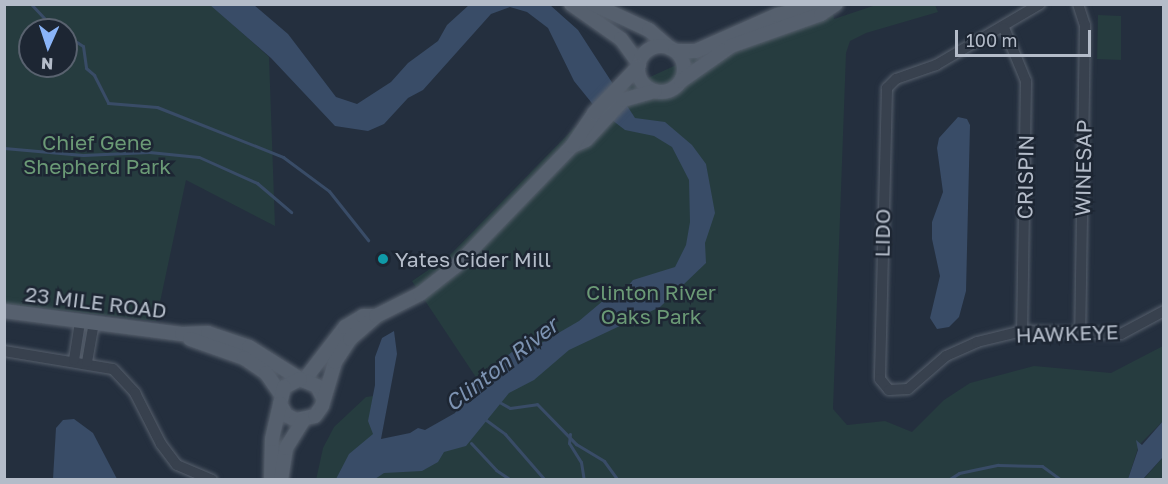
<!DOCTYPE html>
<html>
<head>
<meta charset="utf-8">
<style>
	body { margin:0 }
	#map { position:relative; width:1168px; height:484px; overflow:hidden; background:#242f3e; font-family:"Golos Text",sans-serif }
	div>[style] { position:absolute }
	.green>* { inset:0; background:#263c3f }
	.water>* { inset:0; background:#394c67 }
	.stream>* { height:3px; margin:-1.5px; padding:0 1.5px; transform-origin:1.5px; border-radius:1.5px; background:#394c67 }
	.roads { filter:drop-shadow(0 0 2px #565f6c) drop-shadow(0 0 2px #565f6c) }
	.minor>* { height:10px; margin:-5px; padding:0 5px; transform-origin:5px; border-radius:5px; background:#38414e }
	.major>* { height:14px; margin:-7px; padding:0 7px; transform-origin:7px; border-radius:7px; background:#56606e }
	.major>.ring { margin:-7px; padding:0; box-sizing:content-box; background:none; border:14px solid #56606e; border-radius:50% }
	.dots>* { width:16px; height:16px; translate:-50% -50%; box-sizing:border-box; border:3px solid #1d2633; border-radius:50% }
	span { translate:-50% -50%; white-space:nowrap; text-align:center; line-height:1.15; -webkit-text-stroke:5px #1d2633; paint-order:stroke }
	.park-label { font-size:21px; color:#6b9a76 }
	.street-label { font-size:21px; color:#b4bcc9 }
	.poi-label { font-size:21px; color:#b4bcc9 }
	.left { translate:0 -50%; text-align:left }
	.water-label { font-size:22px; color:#7c92b1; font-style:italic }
	.frame { position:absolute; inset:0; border:6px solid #b4bcc9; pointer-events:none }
	.north { position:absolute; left:18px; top:18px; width:60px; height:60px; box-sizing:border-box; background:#1d2633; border:2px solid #59626f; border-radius:50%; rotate:183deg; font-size:16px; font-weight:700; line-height:24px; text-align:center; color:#b4bcc9 }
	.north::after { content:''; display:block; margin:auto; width:21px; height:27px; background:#8ab4f8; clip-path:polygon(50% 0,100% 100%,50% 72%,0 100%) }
	.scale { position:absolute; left:955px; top:30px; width:136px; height:27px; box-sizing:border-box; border:3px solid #b4bcc9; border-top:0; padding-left:8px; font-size:18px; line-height:21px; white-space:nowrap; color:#b4bcc9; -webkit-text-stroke:4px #1d2633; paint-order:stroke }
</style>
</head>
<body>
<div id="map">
	<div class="green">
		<div style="clip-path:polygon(evenodd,5px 5px,211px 5px,269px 57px,275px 226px,186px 180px,156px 321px,5px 304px,5px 5px,30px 30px,66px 30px,66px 66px,30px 66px,30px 30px)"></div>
		<div style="clip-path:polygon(876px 5px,935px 5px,938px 12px,866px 33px,850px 41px,846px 53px,833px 409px,847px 425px,885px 421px,912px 432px,944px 400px,970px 383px,1034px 366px,1111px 373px,1163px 346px,1163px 421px,1139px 445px,1128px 479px,316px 480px,323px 448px,334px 427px,366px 397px,380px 395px,375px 428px,386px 467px,493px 403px,412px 281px,448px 257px,574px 128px,626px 88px,759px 27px,833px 13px,834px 19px)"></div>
		<div style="clip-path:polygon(1098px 15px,1121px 16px,1121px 60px,1097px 59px)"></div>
		<div style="clip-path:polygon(1163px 457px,1163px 479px,1143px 480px,1156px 465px)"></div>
	</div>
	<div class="water">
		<div style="clip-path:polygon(210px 5px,254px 5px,288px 34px,336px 97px,357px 104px,391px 82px,408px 63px,438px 41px,447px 25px,469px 5px,550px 5px,578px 30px,635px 118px,665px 122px,692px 145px,706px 164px,715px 213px,705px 243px,706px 263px,660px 307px,569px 350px,534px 380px,509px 393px,466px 446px,444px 452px,438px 462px,422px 471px,384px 473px,375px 479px,336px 479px,349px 454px,373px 434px,368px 421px,375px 385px,375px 357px,382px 338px,394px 331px,397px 354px,381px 439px,410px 433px,418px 428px,425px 430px,455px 413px,468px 390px,513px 351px,536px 346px,579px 321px,604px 300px,623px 292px,633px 280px,675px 267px,686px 245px,690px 222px,689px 180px,672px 147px,654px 136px,625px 130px,595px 107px,574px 81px,548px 28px,527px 12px,510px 7px,491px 14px,423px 90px,408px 98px,384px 124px,368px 131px,335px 126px,271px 58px)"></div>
		<div style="clip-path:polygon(958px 117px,967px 119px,970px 125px,966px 291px,959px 317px,949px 327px,937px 329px,930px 318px,940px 276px,932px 239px,932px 222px,943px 192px,937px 148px,939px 138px)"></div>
		<div style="clip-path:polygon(74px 419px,93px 433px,117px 479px,53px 479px,56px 428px,63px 420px)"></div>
		<div style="clip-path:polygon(1163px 421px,1163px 457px,1143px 479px,1128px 479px,1138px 450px,1136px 440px,1142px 445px)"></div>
	</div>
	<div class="stream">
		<div style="left:31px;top:4px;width:35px;rotate:47deg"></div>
		<div style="left:66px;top:35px;width:20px;rotate:33deg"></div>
		<div style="left:83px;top:46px;width:22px;rotate:82deg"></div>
		<div style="left:86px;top:68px;width:11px;rotate:41deg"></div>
		<div style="left:94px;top:75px;width:31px;rotate:63deg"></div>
		<div style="left:108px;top:103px;width:49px;rotate:4.7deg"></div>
		<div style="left:157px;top:107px;width:136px;rotate:21.6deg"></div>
		<div style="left:283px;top:157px;width:57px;rotate:36.5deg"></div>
		<div style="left:329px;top:191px;width:63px;rotate:51.5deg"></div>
		<div style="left:4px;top:148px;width:79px;rotate:5.1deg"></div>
		<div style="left:83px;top:155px;width:66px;rotate:-2.6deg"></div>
		<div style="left:149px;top:152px;width:50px;rotate:5.7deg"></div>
		<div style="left:199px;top:157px;width:64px;rotate:24.1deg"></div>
		<div style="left:257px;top:183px;width:45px;rotate:40.5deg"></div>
		<div style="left:501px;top:403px;width:10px;rotate:29deg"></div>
		<div style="left:510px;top:408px;width:27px;rotate:-8deg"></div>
		<div style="left:537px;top:404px;width:56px;rotate:45.7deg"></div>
		<div style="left:576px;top:444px;width:33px;rotate:31deg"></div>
		<div style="left:604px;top:461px;width:24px;rotate:54deg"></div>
		<div style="left:486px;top:420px;width:24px;rotate:36deg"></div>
		<div style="left:505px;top:434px;width:61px;rotate:49deg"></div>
		<div style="left:570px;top:434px;width:9px;rotate:96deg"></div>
		<div style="left:569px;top:443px;width:22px;rotate:58deg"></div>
		<div style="left:581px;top:462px;width:18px;rotate:81deg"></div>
		<div style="left:471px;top:443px;width:37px;rotate:47deg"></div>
		<div style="left:496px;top:470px;width:18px;rotate:34deg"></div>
		<div style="left:948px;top:480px;width:13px;rotate:-32deg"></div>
		<div style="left:959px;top:473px;width:40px;rotate:-12deg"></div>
		<div style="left:998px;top:465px;width:44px;rotate:1.3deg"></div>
		<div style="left:1042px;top:466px;width:24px;rotate:36deg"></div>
	</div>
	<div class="roads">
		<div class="minor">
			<div style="left:1040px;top:4px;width:121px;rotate:149.6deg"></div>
			<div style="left:936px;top:65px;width:42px;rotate:160.7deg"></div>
			<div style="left:896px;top:79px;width:13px;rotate:135deg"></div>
			<div style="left:887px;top:88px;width:291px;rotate:91.4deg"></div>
			<div style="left:880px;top:379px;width:14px;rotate:51deg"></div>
			<div style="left:889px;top:390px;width:19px;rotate:-3deg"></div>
			<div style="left:908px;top:389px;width:50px;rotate:-41deg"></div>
			<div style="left:946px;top:356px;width:34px;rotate:-24deg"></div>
			<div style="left:977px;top:342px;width:46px;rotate:-13.7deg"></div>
			<div style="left:1022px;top:331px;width:99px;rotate:1.7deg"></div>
			<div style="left:1121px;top:334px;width:49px;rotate:-28.1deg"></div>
			<div style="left:1078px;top:4px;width:22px;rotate:72deg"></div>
			<div style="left:1085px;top:25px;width:308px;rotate:90.9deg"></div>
			<div style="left:1004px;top:28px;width:57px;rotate:67.5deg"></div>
			<div style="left:1026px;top:81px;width:250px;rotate:90.9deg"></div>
			<div style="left:4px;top:351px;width:110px;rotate:9.4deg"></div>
			<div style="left:113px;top:369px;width:33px;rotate:47deg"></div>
			<div style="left:135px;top:393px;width:57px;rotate:63deg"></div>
			<div style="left:161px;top:444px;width:26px;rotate:53deg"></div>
			<div style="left:177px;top:465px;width:38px;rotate:23deg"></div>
			<div style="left:74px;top:360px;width:39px;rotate:-81deg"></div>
			<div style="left:87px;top:362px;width:40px;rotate:-80deg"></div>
		</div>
		<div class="major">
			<div style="left:571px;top:4px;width:61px;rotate:35deg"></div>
			<div style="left:621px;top:39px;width:31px;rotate:54deg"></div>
			<div style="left:593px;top:4px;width:62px;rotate:24.9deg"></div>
			<div style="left:649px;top:30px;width:28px;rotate:41deg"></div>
			<div class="ring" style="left:638px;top:46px;width:32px;height:32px"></div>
			<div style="left:675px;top:51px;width:21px"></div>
			<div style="left:696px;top:51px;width:89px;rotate:-24deg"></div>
			<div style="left:777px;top:15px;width:43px;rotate:-13.4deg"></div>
			<div style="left:819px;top:5px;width:14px"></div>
			<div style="left:681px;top:81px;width:61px;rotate:-35deg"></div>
			<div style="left:731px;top:46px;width:96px;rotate:-19.6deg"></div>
			<div style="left:821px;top:14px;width:18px;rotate:-34deg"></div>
			<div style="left:572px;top:146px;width:15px;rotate:-23deg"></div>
			<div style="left:586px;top:140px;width:54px;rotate:-47.2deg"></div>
			<div style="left:623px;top:100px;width:33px;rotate:-16deg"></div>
			<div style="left:4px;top:311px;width:179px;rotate:7.4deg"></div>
			<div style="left:182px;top:334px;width:26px;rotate:-2deg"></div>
			<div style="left:208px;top:333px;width:43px;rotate:18.9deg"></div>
			<div style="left:249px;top:347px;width:60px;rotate:32.1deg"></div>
			<div style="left:190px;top:339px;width:57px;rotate:19.4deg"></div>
			<div style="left:244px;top:358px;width:27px;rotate:34deg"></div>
			<div style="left:266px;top:373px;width:24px;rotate:55deg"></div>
			<div style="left:305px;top:379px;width:66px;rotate:-52.4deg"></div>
			<div style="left:345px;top:327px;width:21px;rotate:-31deg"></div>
			<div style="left:363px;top:316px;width:13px"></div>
			<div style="left:323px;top:398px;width:13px;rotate:-117deg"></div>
			<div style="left:317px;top:386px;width:18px;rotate:-158deg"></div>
			<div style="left:300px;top:379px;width:18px;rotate:153deg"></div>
			<div style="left:284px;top:387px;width:17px;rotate:103deg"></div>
			<div style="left:280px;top:404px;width:13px;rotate:61deg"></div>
			<div style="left:286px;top:415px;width:11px;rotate:27deg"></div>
			<div style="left:296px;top:420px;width:19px;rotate:-12deg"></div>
			<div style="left:315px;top:416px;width:12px;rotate:-55deg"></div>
			<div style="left:322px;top:406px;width:46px;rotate:-73.5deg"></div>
			<div style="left:335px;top:362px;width:27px;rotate:-57deg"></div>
			<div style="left:350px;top:339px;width:35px;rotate:-41deg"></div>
			<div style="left:376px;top:316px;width:49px;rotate:-26.6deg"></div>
			<div style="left:420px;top:294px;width:47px;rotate:-38.1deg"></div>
			<div style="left:457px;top:265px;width:165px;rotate:-46deg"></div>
			<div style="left:572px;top:146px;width:40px;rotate:-56deg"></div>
			<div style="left:594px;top:113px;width:64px;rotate:-46.3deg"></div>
			<div style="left:271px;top:480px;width:41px;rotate:-88.6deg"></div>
			<div style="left:272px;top:439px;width:36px;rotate:-77deg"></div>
			<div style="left:281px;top:480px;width:32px;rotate:-81deg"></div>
			<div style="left:286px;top:448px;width:32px;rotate:-58deg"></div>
		</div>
	</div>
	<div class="dots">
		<div style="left:383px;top:259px;background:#0f9aa8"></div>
	</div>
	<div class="park-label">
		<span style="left:97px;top:154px">Chief Gene<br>Shepherd Park</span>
		<span style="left:651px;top:304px">Clinton River<br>Oaks Park</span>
	</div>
	<div class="street-label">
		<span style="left:1083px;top:168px;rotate:-89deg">WINESAP</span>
		<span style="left:1025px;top:177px;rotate:-89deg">CRISPIN</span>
		<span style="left:882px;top:233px;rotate:-89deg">LIDO</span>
		<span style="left:96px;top:302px;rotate:7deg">23 MILE ROAD</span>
		<span style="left:1067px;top:333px;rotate:-2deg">HAWKEYE</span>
	</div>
	<div class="poi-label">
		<span class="left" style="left:395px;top:259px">Yates Cider Mill</span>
	</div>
	<div class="water-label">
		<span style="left:501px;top:364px;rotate:-38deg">Clinton River</span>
	</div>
	<div class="frame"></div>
	<div class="north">N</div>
	<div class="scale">100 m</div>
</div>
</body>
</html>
